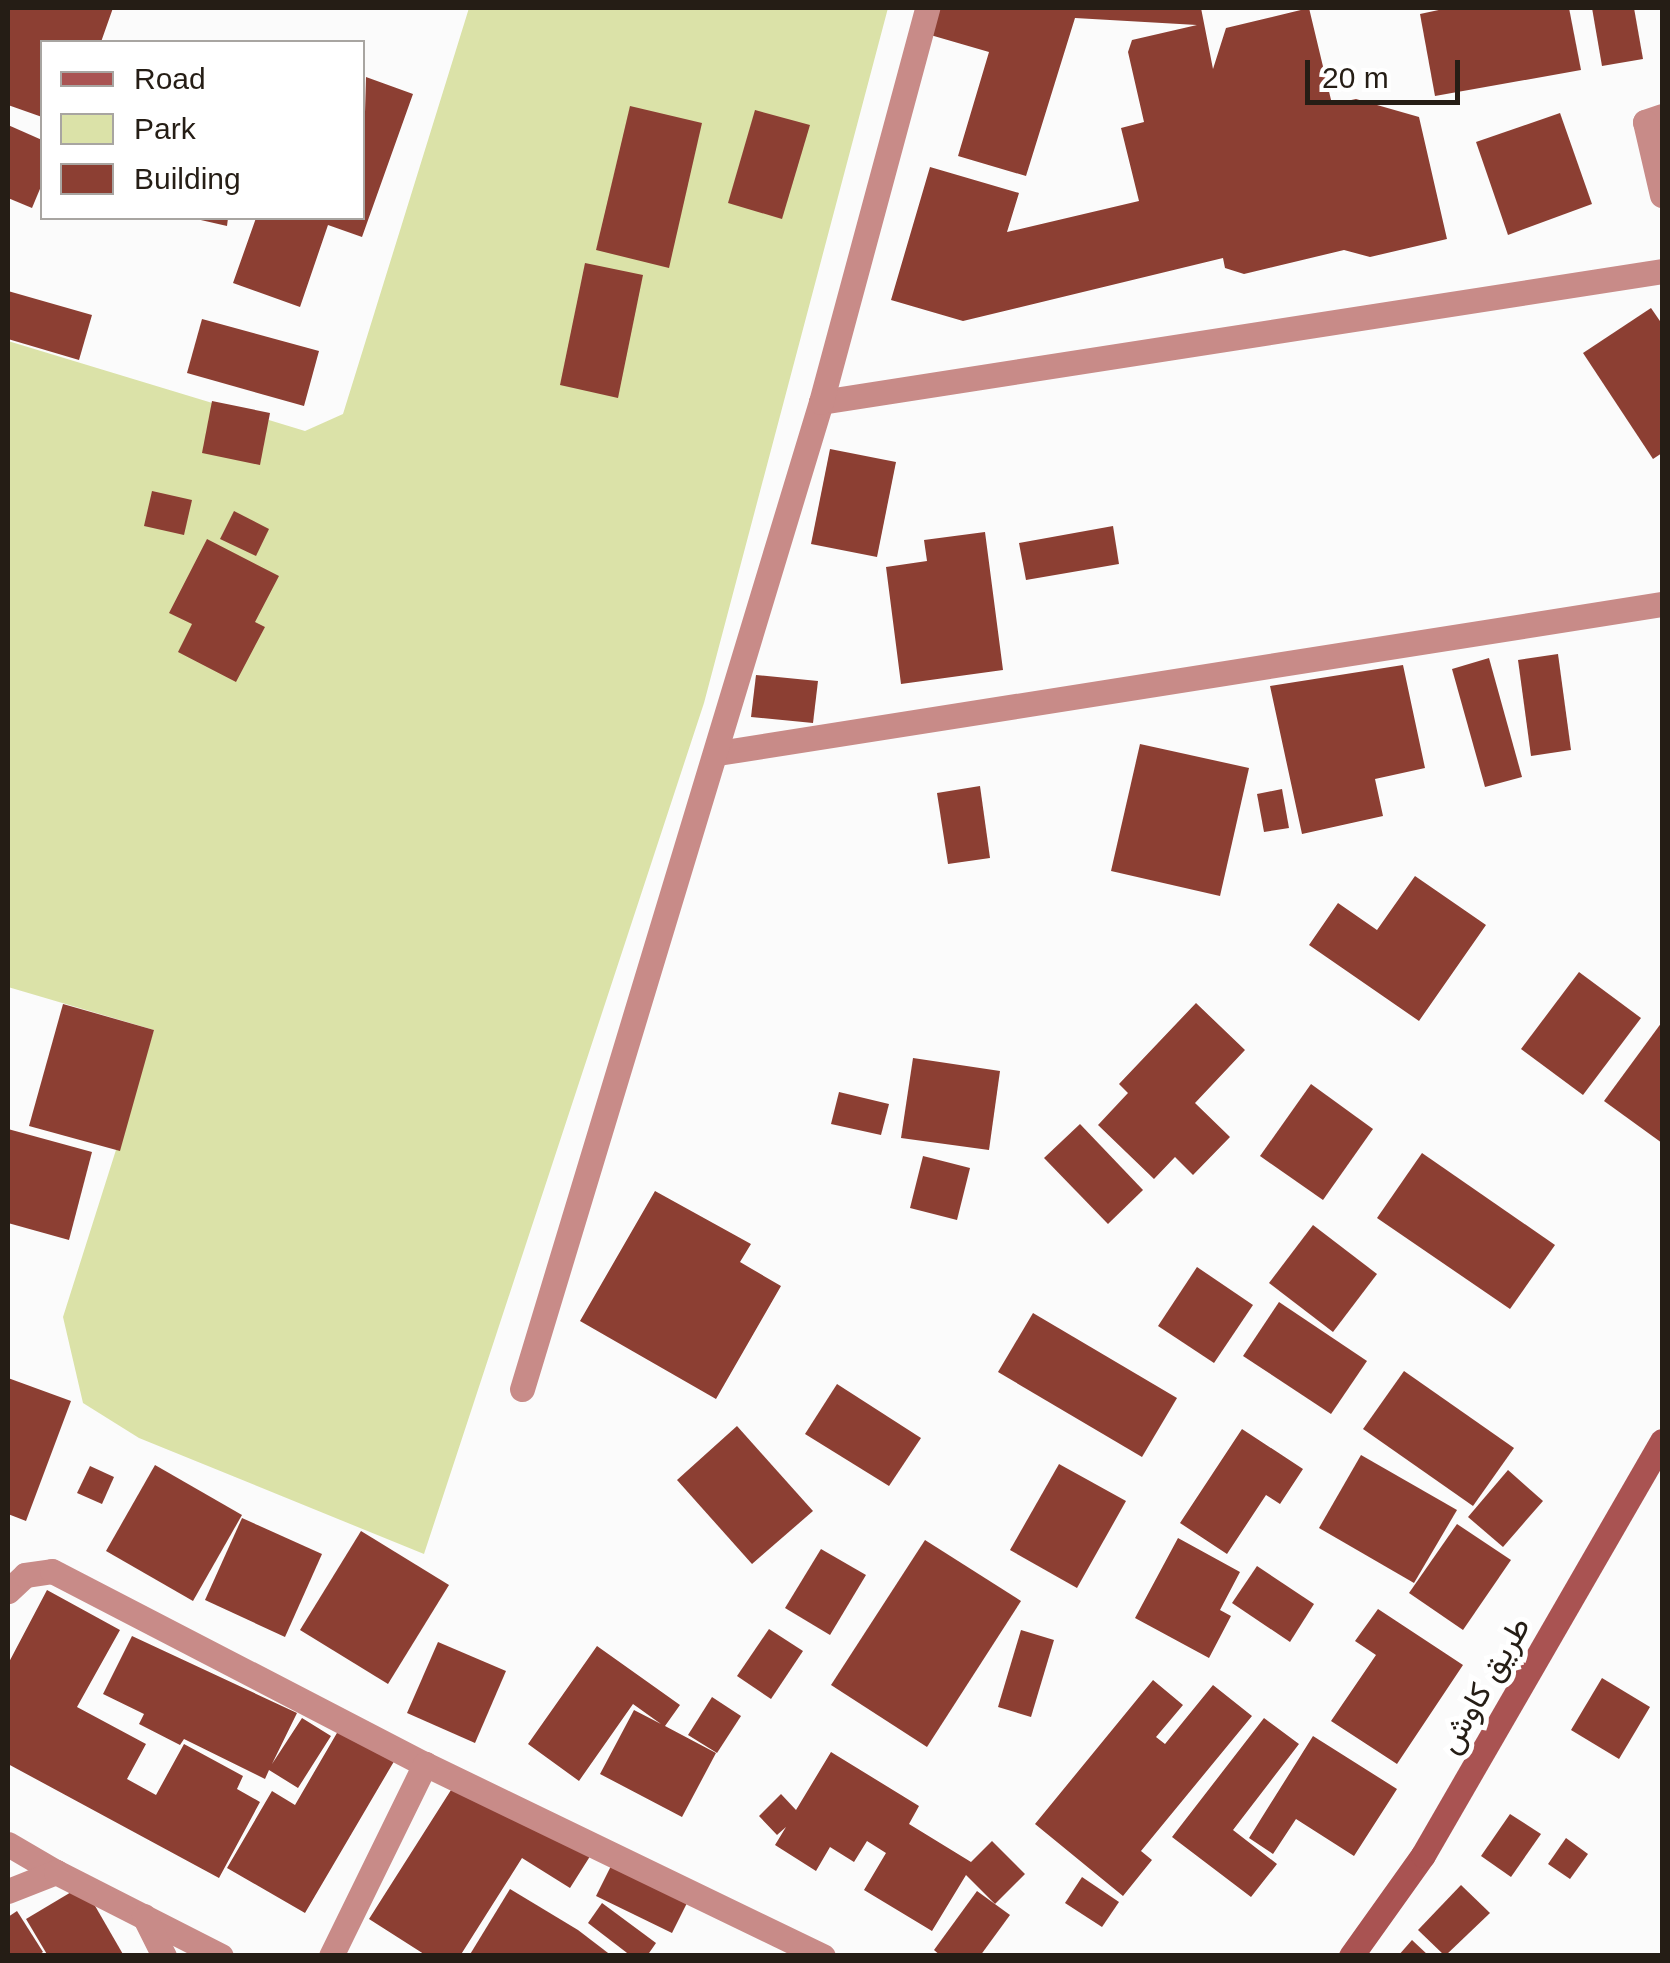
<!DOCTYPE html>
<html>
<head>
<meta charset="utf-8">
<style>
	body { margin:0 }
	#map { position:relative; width:1670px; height:1963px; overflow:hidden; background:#fbfbfb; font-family:Helvetica,Vazirmatn,sans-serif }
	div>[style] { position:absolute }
	.green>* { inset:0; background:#dbe2a8 }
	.building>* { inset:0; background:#8c3f33 }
	.street>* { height:25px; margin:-12.5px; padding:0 12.5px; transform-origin:12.5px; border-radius:12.5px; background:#c88b88 }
	.secondary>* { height:25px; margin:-12.5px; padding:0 12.5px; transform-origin:12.5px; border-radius:12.5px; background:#a95352 }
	span { translate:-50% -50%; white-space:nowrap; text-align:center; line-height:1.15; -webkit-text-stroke:10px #fff; paint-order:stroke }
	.street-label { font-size:32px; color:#251d15 }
	.frame { position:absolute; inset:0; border:10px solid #251d15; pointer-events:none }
	.legend { position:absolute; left:40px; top:40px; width:325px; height:180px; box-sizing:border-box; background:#fff; border:2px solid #a8a5a1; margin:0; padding:12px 18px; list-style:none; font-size:30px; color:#251d15 }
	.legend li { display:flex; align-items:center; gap:20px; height:50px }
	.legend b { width:50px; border:2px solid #a8a5a1 }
	.scale { position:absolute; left:1305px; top:60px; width:155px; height:45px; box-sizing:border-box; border:5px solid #251d15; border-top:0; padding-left:12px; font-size:30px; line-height:35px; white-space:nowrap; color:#251d15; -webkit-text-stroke:8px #fff; paint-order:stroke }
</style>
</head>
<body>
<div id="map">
	<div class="green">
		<div style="clip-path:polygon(469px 8px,888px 8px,704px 703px,424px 1554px,139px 1438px,83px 1403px,63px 1317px,154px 1030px,8px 987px,8px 341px,305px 431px,343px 414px)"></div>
	</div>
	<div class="building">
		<div style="clip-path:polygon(8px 8px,113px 8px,101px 42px,42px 42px,42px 117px,8px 105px)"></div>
		<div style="clip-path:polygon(935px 8px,1201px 8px,1213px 69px,1226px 28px,1309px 8px,1332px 104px,1356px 99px,1419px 117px,1447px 239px,1370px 257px,1344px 250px,1244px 274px,1225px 268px,1223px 258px,963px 321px,891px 300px,930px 167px,1019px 193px,1007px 232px,1139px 201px,1121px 128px,1144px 122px,1128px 52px,1132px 40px,1197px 25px,1075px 18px,1026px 176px,958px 156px,989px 52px,927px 34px)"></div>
		<div style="clip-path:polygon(1448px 8px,1569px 8px,1581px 70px,1435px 96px,1420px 14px)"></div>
		<div style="clip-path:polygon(1592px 8px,1634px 8px,1643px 59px,1602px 66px)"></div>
		<div style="clip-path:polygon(366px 77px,413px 94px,362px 237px,328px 225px,300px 307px,233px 283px,256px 218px,362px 218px)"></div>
		<div style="clip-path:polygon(630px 106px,702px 123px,669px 268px,596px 250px)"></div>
		<div style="clip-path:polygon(755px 110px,810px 125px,782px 219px,728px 203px)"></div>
		<div style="clip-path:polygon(1560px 113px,1592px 204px,1508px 235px,1476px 142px)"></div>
		<div style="clip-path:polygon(8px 125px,42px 140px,42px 184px,32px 208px,8px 198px)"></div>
		<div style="clip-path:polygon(192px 218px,228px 218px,227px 226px)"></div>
		<div style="clip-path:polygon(585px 263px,643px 275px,618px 398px,560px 385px)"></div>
		<div style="clip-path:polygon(8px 291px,92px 315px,79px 360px,8px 339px)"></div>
		<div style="clip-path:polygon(1651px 308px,1662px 324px,1662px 453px,1653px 459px,1583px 353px)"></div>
		<div style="clip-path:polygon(202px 319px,319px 351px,304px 406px,187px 373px)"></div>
		<div style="clip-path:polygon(212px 401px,270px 413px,260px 465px,202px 453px)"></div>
		<div style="clip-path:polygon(830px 449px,896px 462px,877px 557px,811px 544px)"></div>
		<div style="clip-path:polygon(152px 491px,192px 500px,184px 535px,144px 526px)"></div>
		<div style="clip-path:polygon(234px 511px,269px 529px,256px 556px,220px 539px)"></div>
		<div style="clip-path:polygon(1113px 526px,1119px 564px,1026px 580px,1019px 543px)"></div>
		<div style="clip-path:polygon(985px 532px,1003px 670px,901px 684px,886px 567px,927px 561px,924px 540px)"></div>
		<div style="clip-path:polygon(207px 539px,279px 576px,255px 622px,265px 627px,236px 682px,178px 652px,192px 624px,169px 613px)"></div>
		<div style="clip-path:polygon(1558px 654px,1571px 750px,1531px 756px,1518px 660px)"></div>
		<div style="clip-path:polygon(1489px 658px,1522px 777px,1485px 787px,1452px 669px)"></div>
		<div style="clip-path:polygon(1403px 665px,1425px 768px,1375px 779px,1383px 816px,1302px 834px,1270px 686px)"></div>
		<div style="clip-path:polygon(756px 675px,818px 681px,813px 723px,751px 717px)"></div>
		<div style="clip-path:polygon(1140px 744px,1249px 768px,1220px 896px,1111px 871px)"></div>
		<div style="clip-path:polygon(980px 786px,990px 858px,948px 864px,937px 793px)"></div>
		<div style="clip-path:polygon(1282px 789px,1289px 828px,1264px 832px,1257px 794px)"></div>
		<div style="clip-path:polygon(1415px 876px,1486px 925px,1419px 1021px,1309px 945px,1338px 903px,1377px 930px)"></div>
		<div style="clip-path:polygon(1579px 972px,1641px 1018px,1583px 1095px,1521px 1049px)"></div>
		<div style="clip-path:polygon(1196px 1003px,1245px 1050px,1195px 1103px,1230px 1137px,1193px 1175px,1175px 1157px,1154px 1179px,1098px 1125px,1128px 1093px,1119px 1084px)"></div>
		<div style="clip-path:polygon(63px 1004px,154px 1030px,120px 1151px,29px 1126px)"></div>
		<div style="clip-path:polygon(1662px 1022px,1662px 1143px,1604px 1101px)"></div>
		<div style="clip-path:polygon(913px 1058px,1000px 1071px,989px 1150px,901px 1138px)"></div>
		<div style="clip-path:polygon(1311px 1084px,1373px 1129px,1323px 1200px,1260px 1156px)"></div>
		<div style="clip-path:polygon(839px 1092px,889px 1104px,881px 1135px,831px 1124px)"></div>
		<div style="clip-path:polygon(1080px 1124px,1143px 1190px,1108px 1224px,1044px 1158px)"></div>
		<div style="clip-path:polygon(8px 1129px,92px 1152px,69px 1240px,8px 1223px)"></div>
		<div style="clip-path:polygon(1422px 1153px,1555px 1245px,1510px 1309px,1377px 1218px)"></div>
		<div style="clip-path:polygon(923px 1156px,970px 1168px,957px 1220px,910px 1208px)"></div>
		<div style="clip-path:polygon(655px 1191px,751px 1244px,740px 1262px,781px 1286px,716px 1399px,580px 1321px)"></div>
		<div style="clip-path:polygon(1313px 1225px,1377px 1274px,1333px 1332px,1269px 1283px)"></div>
		<div style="clip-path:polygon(1197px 1267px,1253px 1305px,1214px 1363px,1158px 1326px)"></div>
		<div style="clip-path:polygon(1279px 1302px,1367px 1361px,1331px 1414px,1243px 1356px)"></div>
		<div style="clip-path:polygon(1033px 1313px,1177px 1398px,1142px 1457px,998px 1372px)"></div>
		<div style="clip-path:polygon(1404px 1371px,1514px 1448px,1473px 1506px,1363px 1429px)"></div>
		<div style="clip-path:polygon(8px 1378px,71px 1401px,26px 1521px,8px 1514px)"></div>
		<div style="clip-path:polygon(837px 1384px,921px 1438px,889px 1486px,805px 1434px)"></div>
		<div style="clip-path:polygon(737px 1426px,813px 1511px,752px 1564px,677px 1480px)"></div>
		<div style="clip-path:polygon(1242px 1429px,1303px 1469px,1280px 1504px,1266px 1495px,1227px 1554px,1180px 1523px)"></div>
		<div style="clip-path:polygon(1361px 1455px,1457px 1510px,1414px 1583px,1319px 1528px)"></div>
		<div style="clip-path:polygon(1059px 1464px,1126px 1501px,1077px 1588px,1010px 1550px)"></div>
		<div style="clip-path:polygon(155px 1465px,242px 1515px,193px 1601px,106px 1551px)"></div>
		<div style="clip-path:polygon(90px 1466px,114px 1477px,102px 1504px,77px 1493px)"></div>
		<div style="clip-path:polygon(1508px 1470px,1543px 1501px,1503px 1547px,1468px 1517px)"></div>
		<div style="clip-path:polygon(242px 1518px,322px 1554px,285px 1637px,205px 1600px)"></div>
		<div style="clip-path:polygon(1457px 1524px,1511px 1560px,1463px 1630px,1409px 1593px)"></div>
		<div style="clip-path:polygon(361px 1531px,449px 1585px,388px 1684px,300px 1630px)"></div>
		<div style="clip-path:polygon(1178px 1538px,1240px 1572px,1220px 1610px,1231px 1616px,1209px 1658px,1135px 1618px)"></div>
		<div style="clip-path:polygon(925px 1540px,1021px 1601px,927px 1747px,831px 1685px)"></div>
		<div style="clip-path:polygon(821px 1549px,866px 1575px,830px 1635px,785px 1608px)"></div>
		<div style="clip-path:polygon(1257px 1566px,1314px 1604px,1290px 1642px,1232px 1603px)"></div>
		<div style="clip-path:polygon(47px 1590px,120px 1630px,77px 1707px,146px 1744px,127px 1779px,156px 1795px,184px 1744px,243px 1776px,237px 1789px,260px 1802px,219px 1878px,8px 1764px,8px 1664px)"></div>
		<div style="clip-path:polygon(1378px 1609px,1463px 1665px,1397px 1764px,1331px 1721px,1376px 1655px,1355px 1641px)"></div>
		<div style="clip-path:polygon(769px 1629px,803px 1651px,771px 1699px,737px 1676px)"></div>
		<div style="clip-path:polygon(1021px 1630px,1054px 1640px,1031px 1717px,998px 1707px)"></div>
		<div style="clip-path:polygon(132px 1636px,297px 1713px,272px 1764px,302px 1718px,331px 1736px,298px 1788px,269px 1770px,265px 1779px,184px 1739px,180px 1745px,139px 1724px,144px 1714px,103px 1694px)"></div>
		<div style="clip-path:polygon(438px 1642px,506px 1671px,475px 1743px,407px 1713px)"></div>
		<div style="clip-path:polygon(597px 1646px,680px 1705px,665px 1726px,716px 1753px,682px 1817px,600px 1774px,634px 1710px,661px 1724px,633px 1704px,579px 1781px,528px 1744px)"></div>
		<div style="clip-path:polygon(1602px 1678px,1650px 1707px,1619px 1759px,1571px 1730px)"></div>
		<div style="clip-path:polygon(1153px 1680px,1183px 1705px,1156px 1737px,1165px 1744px,1213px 1685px,1252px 1716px,1141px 1851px,1152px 1860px,1123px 1896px,1035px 1824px)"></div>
		<div style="clip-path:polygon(712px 1697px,741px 1716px,717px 1753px,688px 1735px)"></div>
		<div style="clip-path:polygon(1264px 1718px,1299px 1744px,1233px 1830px,1277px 1864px,1251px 1897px,1172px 1837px)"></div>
		<div style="clip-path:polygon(341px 1726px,396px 1758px,305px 1913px,227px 1868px,272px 1791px,295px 1805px)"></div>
		<div style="clip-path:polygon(1313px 1736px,1397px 1789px,1354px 1856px,1296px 1819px,1273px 1854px,1249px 1838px)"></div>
		<div style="clip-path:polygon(831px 1752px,919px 1806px,909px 1824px,971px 1862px,992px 1841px,1025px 1874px,995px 1904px,966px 1875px,932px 1931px,864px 1890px,886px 1853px,867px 1841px,854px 1862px,830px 1847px,816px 1871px,775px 1845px,786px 1827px,777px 1835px,759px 1816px,781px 1794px,796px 1810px)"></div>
		<div style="clip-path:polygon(458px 1779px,594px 1850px,570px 1888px,522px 1858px,460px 1956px,427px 1956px,369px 1919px)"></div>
		<div style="clip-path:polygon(1510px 1814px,1541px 1834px,1511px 1877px,1481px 1856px)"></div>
		<div style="clip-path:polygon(1566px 1838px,1588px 1854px,1570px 1879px,1548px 1864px)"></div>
		<div style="clip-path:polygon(617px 1854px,693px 1891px,672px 1933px,596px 1896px)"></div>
		<div style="clip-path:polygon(1082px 1877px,1119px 1902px,1102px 1927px,1065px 1903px)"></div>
		<div style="clip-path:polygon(83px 1885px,124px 1956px,48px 1956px,26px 1919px)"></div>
		<div style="clip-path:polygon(1461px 1885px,1490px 1913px,1445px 1956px,1418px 1930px)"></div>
		<div style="clip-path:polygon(510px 1889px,578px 1930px,612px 1956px,469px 1956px)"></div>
		<div style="clip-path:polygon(977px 1891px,1010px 1915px,980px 1956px,941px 1956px,934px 1950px)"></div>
		<div style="clip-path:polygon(602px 1903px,656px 1943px,647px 1956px,631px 1956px,588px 1923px)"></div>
		<div style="clip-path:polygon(17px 1911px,43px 1952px,37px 1956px,8px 1956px,8px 1917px)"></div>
		<div style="clip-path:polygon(1412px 1940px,1429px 1956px,1398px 1956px)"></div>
	</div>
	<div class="street">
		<div style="left:1662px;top:116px;width:18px;rotate:161deg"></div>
		<div style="left:1645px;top:122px;width:75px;rotate:76.9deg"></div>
		<div style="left:821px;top:402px;width:851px;rotate:-8.85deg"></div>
		<div style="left:718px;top:753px;width:956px;rotate:-8.97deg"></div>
		<div style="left:522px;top:1389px;width:1031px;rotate:-73.15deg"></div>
		<div style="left:821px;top:402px;width:408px;rotate:-74.9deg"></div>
		<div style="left:8px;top:1591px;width:23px;rotate:-43deg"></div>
		<div style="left:25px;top:1575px;width:27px;rotate:-8deg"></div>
		<div style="left:52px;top:1571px;width:420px;rotate:27.4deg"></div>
		<div style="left:425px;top:1764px;width:442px;rotate:25.8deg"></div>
		<div style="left:8px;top:1844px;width:56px;rotate:30.3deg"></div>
		<div style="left:8px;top:1891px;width:52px;rotate:-21.6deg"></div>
		<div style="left:56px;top:1872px;width:185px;rotate:27deg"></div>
		<div style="left:144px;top:1916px;width:45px;rotate:63.4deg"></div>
		<div style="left:331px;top:1956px;width:214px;rotate:-63.9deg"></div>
	</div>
	<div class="secondary">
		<div style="left:1351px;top:1956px;width:124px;rotate:-54.5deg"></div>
		<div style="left:1423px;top:1855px;width:478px;rotate:-60deg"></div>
	</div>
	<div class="street-label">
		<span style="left:1484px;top:1685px;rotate:-60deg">طريق كاوش</span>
	</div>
	<div class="frame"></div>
	<ul class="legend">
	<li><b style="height:12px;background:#a95352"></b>Road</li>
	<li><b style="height:28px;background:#dbe2a8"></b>Park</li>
	<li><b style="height:28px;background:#8c3f33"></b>Building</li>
	</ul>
	<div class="scale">20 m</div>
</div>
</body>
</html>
